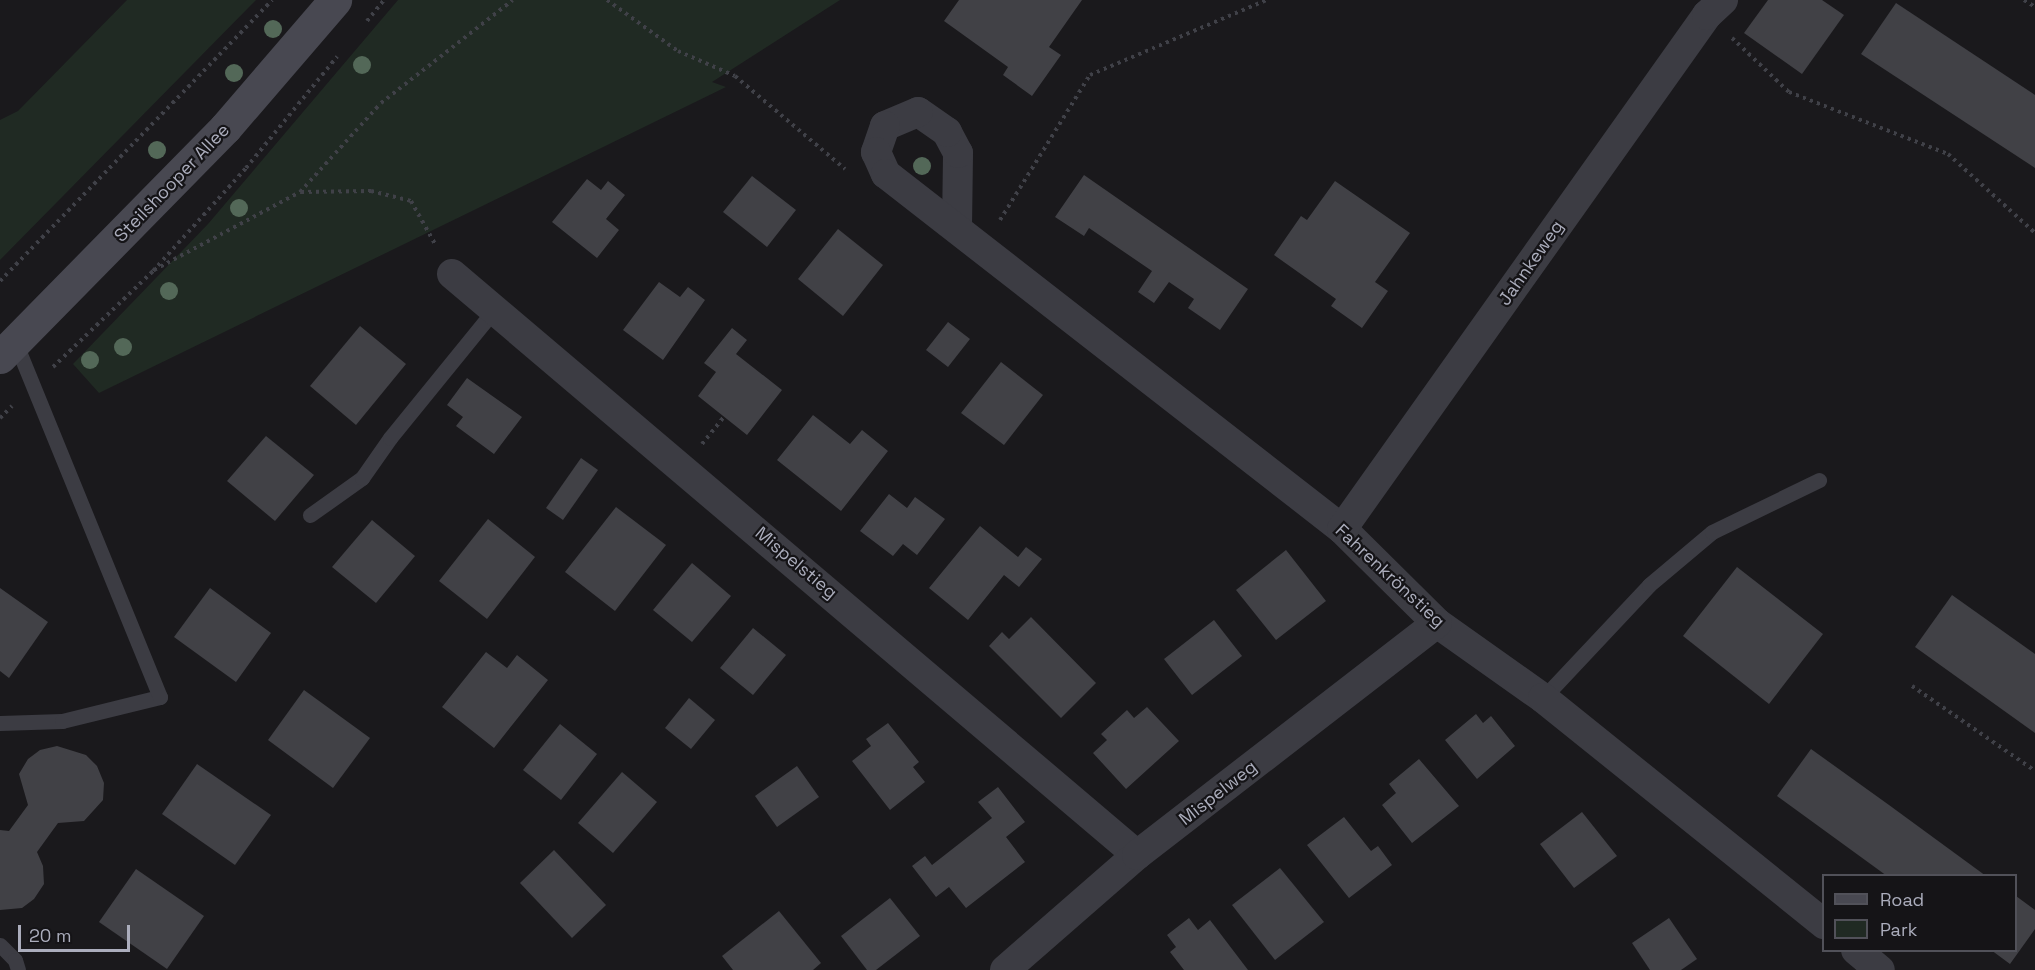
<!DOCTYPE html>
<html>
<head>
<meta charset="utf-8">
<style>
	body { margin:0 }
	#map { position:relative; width:2035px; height:970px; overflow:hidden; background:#1a191c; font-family:"Space Grotesk",sans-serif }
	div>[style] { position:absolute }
	.green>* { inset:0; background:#202a23 }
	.building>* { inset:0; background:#414146 }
	.path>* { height:4px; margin-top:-2px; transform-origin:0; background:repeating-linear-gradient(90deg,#404148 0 3px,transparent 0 7.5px) }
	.lane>* { height:15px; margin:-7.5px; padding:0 7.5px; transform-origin:7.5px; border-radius:7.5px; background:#3c3c43 }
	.street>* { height:30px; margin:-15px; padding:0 15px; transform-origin:15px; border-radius:15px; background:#3c3c43 }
	.secondary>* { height:33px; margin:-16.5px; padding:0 16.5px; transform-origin:16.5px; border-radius:16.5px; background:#484851 }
	.trees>* { width:18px; height:18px; margin:-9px; border-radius:50%; background:#536858 }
	span { translate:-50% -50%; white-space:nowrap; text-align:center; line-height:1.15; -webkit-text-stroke:4.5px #151417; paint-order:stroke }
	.street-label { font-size:18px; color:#abadbc }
	.legend { position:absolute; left:1822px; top:874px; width:195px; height:78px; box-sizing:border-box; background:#151417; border:2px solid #515159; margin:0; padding:8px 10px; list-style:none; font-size:18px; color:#abadbc }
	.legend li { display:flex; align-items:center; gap:12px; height:30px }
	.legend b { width:30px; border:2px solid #515159 }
	.scale { position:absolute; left:18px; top:925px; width:112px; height:27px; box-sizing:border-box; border:3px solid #abadbc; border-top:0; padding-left:8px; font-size:18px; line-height:21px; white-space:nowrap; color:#abadbc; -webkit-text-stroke:4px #151417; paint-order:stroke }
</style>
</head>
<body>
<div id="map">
	<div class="green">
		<div style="clip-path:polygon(127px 0,256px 0,0 260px,0 120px,18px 111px)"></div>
		<div style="clip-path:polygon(398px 0,840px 0,712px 82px,726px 87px,99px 393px,73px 364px,208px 224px)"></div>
	</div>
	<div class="building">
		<div style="clip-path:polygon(959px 0,1082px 0,1049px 47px,1061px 55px,1032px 96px,1003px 75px,1008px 67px,944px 21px)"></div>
		<div style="clip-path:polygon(1768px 0,1822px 0,1844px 15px,1802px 74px,1744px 33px)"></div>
		<div style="clip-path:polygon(1896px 3px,2035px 95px,2035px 168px,1861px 54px)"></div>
		<div style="clip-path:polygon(1084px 175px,1248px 289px,1220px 330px,1188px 308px,1194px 299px,1169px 282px,1154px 303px,1138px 292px,1152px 271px,1089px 228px,1084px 236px,1055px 217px)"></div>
		<div style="clip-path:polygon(752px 176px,796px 210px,767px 247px,723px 212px)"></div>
		<div style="clip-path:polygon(587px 179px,601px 190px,608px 181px,625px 195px,606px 219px,619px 230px,597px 258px,552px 222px)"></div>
		<div style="clip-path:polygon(1335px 181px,1410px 233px,1375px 282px,1388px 291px,1362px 328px,1331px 306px,1336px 299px,1274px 255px,1301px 216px,1307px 220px)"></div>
		<div style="clip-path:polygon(838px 229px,883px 265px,843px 316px,798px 279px)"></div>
		<div style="clip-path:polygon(659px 282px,680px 297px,688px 287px,705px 300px,663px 360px,623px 330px)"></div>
		<div style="clip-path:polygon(948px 322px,970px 339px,948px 367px,926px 350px)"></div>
		<div style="clip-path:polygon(360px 326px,406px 364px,356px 425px,310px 386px)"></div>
		<div style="clip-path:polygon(732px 328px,747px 340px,736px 354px,782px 390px,747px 435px,698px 396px,716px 372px,704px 363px)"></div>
		<div style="clip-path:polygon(1001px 362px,1043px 395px,1004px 445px,961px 413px)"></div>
		<div style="clip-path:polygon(467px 378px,522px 417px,494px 454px,456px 426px,463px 417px,447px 405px)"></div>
		<div style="clip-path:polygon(813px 415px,850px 444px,862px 430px,888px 451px,841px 511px,777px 460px)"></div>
		<div style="clip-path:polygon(266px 436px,314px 475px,275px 521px,227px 481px)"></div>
		<div style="clip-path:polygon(581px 458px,598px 470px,563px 520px,546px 508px)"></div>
		<div style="clip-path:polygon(889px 494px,907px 508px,915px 497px,945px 519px,917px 555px,903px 544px,893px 556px,860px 531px)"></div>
		<div style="clip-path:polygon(616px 507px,666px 545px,615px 611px,565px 572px)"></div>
		<div style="clip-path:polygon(488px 519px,535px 557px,487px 619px,439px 581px)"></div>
		<div style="clip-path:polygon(372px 520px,415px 556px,376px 603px,332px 567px)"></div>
		<div style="clip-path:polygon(980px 526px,1018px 557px,1026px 547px,1042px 559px,1019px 587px,1004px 575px,968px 620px,929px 588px)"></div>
		<div style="clip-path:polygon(1286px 550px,1326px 601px,1276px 640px,1236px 590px)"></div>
		<div style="clip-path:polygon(692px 563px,731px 596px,692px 642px,653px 610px)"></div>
		<div style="clip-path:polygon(1737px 567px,1823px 634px,1769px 704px,1683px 636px)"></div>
		<div style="clip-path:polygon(0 588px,48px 622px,9px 678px,0 671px)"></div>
		<div style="clip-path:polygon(210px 588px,271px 633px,236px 682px,174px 637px)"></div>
		<div style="clip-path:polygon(1952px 595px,2035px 654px,2035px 733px,1915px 647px)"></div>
		<div style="clip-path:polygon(1031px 617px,1096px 683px,1061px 718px,989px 646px,1002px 632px,1009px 639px)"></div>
		<div style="clip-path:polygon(1214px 620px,1242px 656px,1192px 695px,1164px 659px)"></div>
		<div style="clip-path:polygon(753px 628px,786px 655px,753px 695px,720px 668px)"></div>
		<div style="clip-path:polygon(486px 652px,507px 668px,517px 655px,548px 680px,494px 748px,442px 707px)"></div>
		<div style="clip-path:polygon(304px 690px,370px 738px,333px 788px,268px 740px)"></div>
		<div style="clip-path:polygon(689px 698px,715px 720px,691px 749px,665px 728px)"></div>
		<div style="clip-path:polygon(1147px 707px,1179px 741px,1126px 789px,1093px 753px,1107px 740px,1101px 734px,1127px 710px,1134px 718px)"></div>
		<div style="clip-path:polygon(1476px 714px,1483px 723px,1491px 716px,1515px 746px,1477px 779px,1445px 740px)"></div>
		<div style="clip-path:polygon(888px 723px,919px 762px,913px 767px,925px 782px,890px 810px,852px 761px,871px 746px,866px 739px)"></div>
		<div style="clip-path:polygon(560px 724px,597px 754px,561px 800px,523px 770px)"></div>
		<div style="clip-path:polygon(57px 746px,86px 755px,97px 766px,104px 783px,103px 800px,84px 821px,58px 823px,37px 852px,43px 866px,44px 884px,34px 899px,22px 908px,0 910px,0 830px,9px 831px,28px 805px,19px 774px,28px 759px,40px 750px)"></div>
		<div style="clip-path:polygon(1811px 749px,1889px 805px,1986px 876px,1887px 876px,1777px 796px)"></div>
		<div style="clip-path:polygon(1419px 759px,1459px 806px,1412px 843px,1382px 805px,1396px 793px,1389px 784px)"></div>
		<div style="clip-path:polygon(197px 764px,271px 815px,235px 865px,162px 814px)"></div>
		<div style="clip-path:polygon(797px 766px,819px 797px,777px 827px,755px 796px)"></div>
		<div style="clip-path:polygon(622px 772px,657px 802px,613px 853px,578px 823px)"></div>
		<div style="clip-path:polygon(998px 787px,1025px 822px,1006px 837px,1025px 862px,966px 908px,949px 887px,936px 897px,912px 866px,925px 856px,932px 865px,992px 818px,978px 802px)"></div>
		<div style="clip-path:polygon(1582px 812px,1617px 856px,1574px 888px,1540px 844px)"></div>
		<div style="clip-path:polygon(1344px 817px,1371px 851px,1378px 846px,1392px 865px,1349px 898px,1307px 845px)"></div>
		<div style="clip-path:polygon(554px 850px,606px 905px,572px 938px,520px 883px)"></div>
		<div style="clip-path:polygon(1280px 868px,1324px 922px,1275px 960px,1232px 905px)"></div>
		<div style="clip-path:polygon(136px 869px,204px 916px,167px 969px,99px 922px)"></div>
		<div style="clip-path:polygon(2016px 896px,2035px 910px,2035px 929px,2010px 964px,1991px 950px,2016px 950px)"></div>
		<div style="clip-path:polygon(890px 898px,920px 936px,876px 970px,867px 970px,841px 936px)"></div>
		<div style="clip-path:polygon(779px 911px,821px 963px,813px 970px,733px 970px,722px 956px)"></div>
		<div style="clip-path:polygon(1189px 918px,1198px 930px,1210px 920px,1248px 970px,1184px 970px,1170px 952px,1176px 947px,1167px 935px)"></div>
		<div style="clip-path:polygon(1669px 918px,1697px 959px,1681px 970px,1650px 970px,1632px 943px)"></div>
	</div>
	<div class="path">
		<div style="left:607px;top:0;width:87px;rotate:35.7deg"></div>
		<div style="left:678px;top:51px;width:62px;rotate:23.7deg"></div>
		<div style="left:735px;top:76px;width:144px;rotate:40.2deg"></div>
		<div style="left:2024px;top:0;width:13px;rotate:32deg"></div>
		<div style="left:367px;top:21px;width:27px;rotate:-51deg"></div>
		<div style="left:1732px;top:38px;width:79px;rotate:43.5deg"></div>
		<div style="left:1789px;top:92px;width:171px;rotate:21.3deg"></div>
		<div style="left:1948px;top:154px;width:118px;rotate:42.2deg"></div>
		<div style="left:301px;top:192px;width:70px;rotate:-0.8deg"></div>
		<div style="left:371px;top:191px;width:41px;rotate:14deg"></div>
		<div style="left:411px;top:201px;width:49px;rotate:60.8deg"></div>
		<div style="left:1000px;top:220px;width:171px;rotate:-58.2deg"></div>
		<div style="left:1090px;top:75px;width:192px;rotate:-23deg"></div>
		<div style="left:154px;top:270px;width:166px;rotate:-28.1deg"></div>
		<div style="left:300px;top:192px;width:120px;rotate:-47.7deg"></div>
		<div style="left:381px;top:103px;width:167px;rotate:-38deg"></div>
		<div style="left:0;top:281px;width:391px;rotate:-45.9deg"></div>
		<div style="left:53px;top:367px;width:139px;rotate:-43.8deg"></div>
		<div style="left:153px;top:271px;width:139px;rotate:-47.9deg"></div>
		<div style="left:246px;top:168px;width:144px;rotate:-50.7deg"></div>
		<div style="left:0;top:418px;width:17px;rotate:-45deg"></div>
		<div style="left:702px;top:444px;width:35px;rotate:-51deg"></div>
		<div style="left:1912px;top:686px;width:150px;rotate:34.6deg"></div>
	</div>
	<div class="lane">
		<div style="left:310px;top:515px;width:64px;rotate:-35.4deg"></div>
		<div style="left:362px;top:478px;width:49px;rotate:-55deg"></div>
		<div style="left:390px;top:438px;width:166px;rotate:-50.9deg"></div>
		<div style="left:1543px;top:698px;width:155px;rotate:-46.8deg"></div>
		<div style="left:1649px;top:585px;width:82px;rotate:-40.1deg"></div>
		<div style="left:1712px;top:532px;width:119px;rotate:-25.9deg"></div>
		<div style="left:0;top:723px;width:62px;rotate:-1.8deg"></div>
		<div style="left:62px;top:721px;width:101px;rotate:-13.8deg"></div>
		<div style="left:160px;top:697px;width:383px;rotate:-112.2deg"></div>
		<div style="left:0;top:945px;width:21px;rotate:45deg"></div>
		<div style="left:15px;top:960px;width:10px;rotate:73deg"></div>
	</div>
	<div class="street">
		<div style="left:957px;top:227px;width:74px;rotate:-89.2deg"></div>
		<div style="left:958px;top:153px;width:24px;rotate:-118deg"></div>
		<div style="left:947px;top:132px;width:35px;rotate:-145deg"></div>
		<div style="left:918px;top:112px;width:36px;rotate:157deg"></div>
		<div style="left:885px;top:126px;width:28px;rotate:109deg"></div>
		<div style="left:876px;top:152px;width:24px;rotate:66deg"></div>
		<div style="left:886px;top:174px;width:578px;rotate:37.9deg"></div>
		<div style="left:1342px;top:529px;width:134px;rotate:44.7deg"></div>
		<div style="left:1437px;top:623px;width:130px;rotate:35.3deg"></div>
		<div style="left:1543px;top:698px;width:361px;rotate:38.8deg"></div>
		<div style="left:452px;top:274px;width:898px;rotate:40.3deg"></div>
		<div style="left:1342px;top:529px;width:630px;rotate:-54.62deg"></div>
		<div style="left:1707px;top:15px;width:22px;rotate:-43deg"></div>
		<div style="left:1856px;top:950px;width:31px;rotate:40deg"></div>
		<div style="left:1005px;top:970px;width:175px;rotate:-41.1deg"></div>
		<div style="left:1137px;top:855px;width:379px;rotate:-37.7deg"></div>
	</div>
	<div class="secondary">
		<div style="left:0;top:357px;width:321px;rotate:-45.5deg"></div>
		<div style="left:225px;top:128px;width:169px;rotate:-49.3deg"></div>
	</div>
	<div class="trees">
		<div style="left:273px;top:29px"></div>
		<div style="left:362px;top:65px"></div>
		<div style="left:234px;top:73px"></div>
		<div style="left:157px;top:150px"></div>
		<div style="left:922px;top:166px"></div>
		<div style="left:239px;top:208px"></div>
		<div style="left:169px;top:291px"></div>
		<div style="left:123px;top:347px"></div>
		<div style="left:90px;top:360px"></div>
	</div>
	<div class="street-label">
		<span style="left:172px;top:183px;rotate:-46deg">Steilshooper Allee</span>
		<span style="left:1531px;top:263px;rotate:-55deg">Jahnkeweg</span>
		<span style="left:796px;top:563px;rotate:40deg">Mispelstieg</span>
		<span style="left:1390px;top:576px;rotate:43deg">Fahrenkrönstieg</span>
		<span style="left:1218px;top:793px;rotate:-38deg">Mispelweg</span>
	</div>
	<ul class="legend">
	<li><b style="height:8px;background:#484851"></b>Road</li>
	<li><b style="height:16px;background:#202a23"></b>Park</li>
	</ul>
	<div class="scale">20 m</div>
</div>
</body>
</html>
